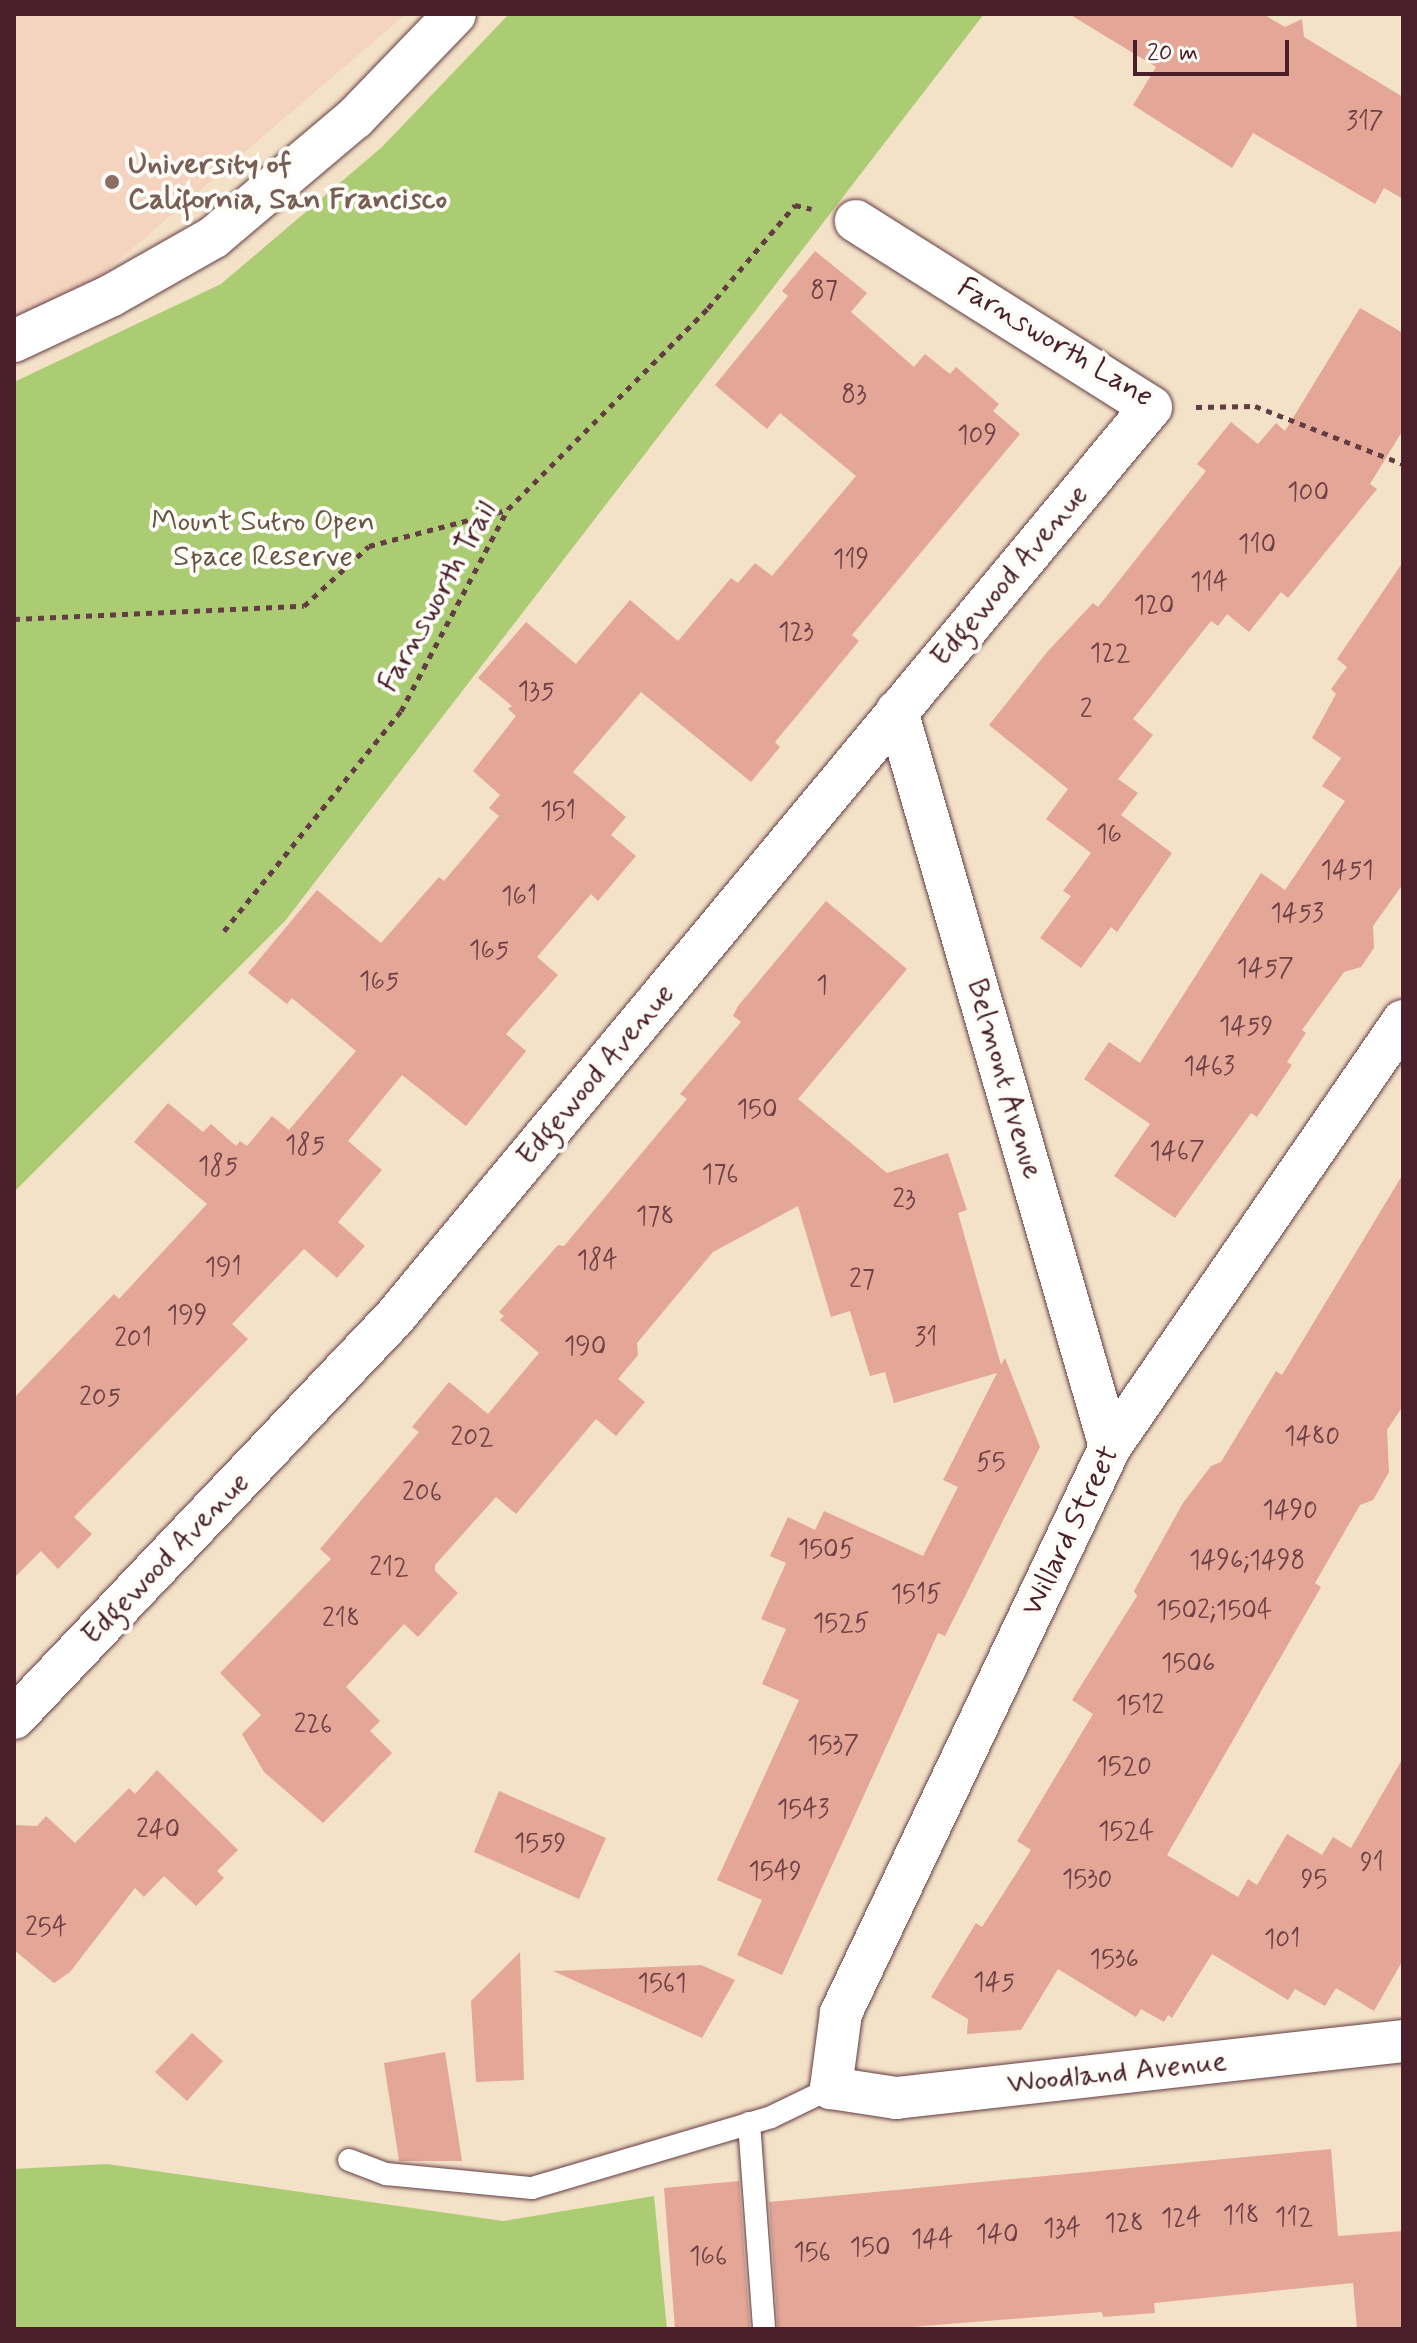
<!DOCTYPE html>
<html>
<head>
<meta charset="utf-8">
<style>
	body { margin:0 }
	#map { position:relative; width:1417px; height:2343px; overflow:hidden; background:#f4e2c8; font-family:Mynerve,sans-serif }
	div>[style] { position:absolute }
	.built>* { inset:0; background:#f4d3bf }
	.green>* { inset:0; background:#accc74 }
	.building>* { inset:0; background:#e3a697 }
	.path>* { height:5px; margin-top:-2.5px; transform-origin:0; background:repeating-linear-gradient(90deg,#643c43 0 6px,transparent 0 12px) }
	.roads { filter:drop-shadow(0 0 2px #643c43) drop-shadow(0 0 2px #643c43) }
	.lane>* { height:22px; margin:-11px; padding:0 11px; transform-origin:11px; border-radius:11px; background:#fff }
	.street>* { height:42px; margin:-21px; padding:0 21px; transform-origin:21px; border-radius:21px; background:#fff }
	.dots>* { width:22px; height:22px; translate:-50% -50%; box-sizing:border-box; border:4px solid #fdfcf7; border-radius:50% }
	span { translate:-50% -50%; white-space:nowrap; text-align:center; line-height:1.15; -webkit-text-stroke:8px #fdfcf7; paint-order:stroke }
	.number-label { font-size:26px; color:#704146 }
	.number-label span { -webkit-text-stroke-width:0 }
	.education-label { font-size:30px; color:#785e54; font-weight:700 }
	.left { translate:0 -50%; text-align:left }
	.street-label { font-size:30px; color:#4a1f2b }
	.park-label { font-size:30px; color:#675341 }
	.frame { position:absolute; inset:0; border:16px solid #4a1f2b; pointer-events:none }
	.scale { position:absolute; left:1133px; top:40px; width:156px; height:36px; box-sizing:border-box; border:4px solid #4a1f2b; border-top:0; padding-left:10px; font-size:24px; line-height:28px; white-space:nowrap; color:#4a1f2b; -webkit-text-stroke:6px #fdfcf7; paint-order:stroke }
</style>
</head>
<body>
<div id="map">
	<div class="built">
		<div style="clip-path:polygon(14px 14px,406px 14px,14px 350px)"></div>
	</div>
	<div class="green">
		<div style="clip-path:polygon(509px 14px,984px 14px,285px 921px,14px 1192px,14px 382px,221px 284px,382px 147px)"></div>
		<div style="clip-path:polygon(107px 2164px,503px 2221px,654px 2196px,667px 2329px,14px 2329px,14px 2169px)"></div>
	</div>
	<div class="building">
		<div style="clip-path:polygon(1069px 14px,1263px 14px,1285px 27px,1302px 19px,1304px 37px,1403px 97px,1403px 199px,1384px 188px,1375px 204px,1253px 133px,1232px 168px,1133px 105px,1156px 67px)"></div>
		<div style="clip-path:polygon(815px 251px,867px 293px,851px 312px,914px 367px,925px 354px,950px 374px,956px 367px,999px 404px,993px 411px,1020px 434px,852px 635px,859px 641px,775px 742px,780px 747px,751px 782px,641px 692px,573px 772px,626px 817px,611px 835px,636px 856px,598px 901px,591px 894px,537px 957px,558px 975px,506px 1034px,526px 1051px,466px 1126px,402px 1075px,348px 1141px,382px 1170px,338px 1222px,365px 1246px,337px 1278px,304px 1249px,232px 1324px,248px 1339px,74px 1517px,92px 1534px,58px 1569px,41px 1551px,14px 1578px,14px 1398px,114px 1294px,119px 1299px,207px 1204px,134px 1142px,168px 1103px,203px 1132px,211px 1124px,236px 1146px,240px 1141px,247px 1146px,272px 1116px,289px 1130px,356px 1051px,292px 998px,287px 1004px,248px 973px,317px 890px,381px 943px,439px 877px,444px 881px,499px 816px,489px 808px,500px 795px,473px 771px,516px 716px,508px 709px,512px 706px,478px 678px,526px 622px,576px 664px,630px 600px,678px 641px,731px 578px,738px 583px,755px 563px,772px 576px,856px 476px,780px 413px,767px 429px,715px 385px,788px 296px,782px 291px)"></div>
		<div style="clip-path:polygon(1360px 308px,1403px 333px,1403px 430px,1370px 484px,1377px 489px,1288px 598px,1281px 592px,1249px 632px,1227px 614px,1218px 626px,1211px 621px,1133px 719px,1153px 735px,1118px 779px,1138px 793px,1121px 815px,1172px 853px,1117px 932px,1111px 927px,1081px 968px,1040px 938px,1071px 896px,1063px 891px,1091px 853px,1046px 819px,1068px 789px,989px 725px,1048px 651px,1093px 603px,1098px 607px,1206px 471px,1197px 464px,1231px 422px,1258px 444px,1276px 423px,1285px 431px)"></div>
		<div style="clip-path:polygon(1403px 562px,1403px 884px,1373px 926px,1374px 948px,1361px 967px,1344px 972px,1302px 1030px,1306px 1033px,1287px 1062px,1292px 1065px,1257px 1117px,1251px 1113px,1175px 1218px,1114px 1176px,1150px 1124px,1084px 1079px,1109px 1042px,1140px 1063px,1261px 873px,1285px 890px,1345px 801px,1322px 786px,1341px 758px,1312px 738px,1336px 694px,1331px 689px,1347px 667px,1337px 659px)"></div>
		<div style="clip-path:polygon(826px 901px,907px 969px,798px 1099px,887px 1173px,948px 1153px,967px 1210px,958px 1213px,1001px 1365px,1005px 1358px,1040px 1447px,945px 1636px,938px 1633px,782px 1975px,737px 1955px,762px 1900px,717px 1880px,799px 1700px,762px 1684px,786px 1629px,761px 1619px,786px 1563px,770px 1556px,788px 1517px,815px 1530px,824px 1511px,923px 1556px,958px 1487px,943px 1480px,997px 1373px,894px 1403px,885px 1372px,870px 1376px,850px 1311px,831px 1317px,798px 1206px,713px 1252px,637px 1343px,638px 1355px,618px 1379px,645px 1402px,616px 1436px,596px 1419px,516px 1514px,496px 1497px,435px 1565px,435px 1571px,458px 1593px,418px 1637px,404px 1624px,346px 1687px,380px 1721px,370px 1731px,392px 1753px,323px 1823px,264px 1772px,242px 1734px,261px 1715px,220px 1673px,331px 1559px,320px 1549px,419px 1432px,412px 1427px,449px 1382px,488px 1414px,539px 1353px,500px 1320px,504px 1316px,499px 1312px,558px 1245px,564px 1246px,687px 1099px,680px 1094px,741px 1022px,733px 1016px,738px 1006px)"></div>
		<div style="clip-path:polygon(1403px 1174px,1403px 1406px,1387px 1430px,1389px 1472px,1373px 1500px,1360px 1505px,1315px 1583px,1321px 1587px,1167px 1855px,1238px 1897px,1248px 1879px,1257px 1885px,1287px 1834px,1322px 1855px,1333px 1837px,1351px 1848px,1403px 1758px,1403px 1960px,1374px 2011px,1336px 1988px,1325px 2006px,1295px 1989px,1288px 2000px,1212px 1954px,1172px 2018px,1168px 2015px,1164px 2022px,1141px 2009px,1136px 2017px,1058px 1969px,1021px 2030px,967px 2034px,968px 2019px,931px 1997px,976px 1923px,982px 1927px,1031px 1850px,1017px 1841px,1093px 1714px,1072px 1700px,1137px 1596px,1134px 1591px,1183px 1503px,1211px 1466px,1221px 1462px,1276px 1371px,1282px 1375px)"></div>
		<div style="clip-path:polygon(157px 1770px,238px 1850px,217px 1871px,224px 1878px,196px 1906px,164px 1876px,144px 1897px,135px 1888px,70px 1972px,54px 1983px,14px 1950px,14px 1825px,37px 1826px,46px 1816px,75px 1843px,129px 1788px,135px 1794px)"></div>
		<div style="clip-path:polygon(499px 1791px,606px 1838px,579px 1899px,474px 1852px)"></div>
		<div style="clip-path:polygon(520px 1952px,524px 2080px,476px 2082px,471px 2001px)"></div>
		<div style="clip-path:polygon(701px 1965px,735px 1980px,702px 2038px,553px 1971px)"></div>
		<div style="clip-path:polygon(192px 2033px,223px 2061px,187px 2101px,155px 2072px)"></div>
		<div style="clip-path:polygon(445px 2052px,462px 2161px,399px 2161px,384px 2063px)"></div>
		<div style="clip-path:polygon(1331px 2149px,1338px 2236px,1403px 2231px,1403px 2329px,1357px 2329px,1353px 2283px,1154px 2303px,1155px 2313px,1103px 2317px,1102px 2312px,886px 2329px,778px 2329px,769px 2202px)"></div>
		<div style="clip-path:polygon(739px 2181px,750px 2329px,675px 2329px,664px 2188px)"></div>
	</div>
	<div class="path">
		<div style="left:1196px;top:407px;width:59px;rotate:-1deg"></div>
		<div style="left:1255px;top:406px;width:159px;rotate:21.4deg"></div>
		<div style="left:14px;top:619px;width:290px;rotate:-2.6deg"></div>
		<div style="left:304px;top:606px;width:88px;rotate:-42.7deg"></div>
		<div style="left:369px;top:546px;width:143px;rotate:-14.6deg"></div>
		<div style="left:224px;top:931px;width:282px;rotate:-51.2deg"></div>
		<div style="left:401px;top:711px;width:229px;rotate:-62.1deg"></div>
		<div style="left:508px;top:509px;width:284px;rotate:-45.1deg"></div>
		<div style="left:708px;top:308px;width:135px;rotate:-49.8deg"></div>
		<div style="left:795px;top:205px;width:17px;rotate:13deg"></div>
	</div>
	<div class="roads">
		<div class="lane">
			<div style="left:749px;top:2123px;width:207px;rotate:85.8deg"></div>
			<div style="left:349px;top:2160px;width:40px;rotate:21deg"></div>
			<div style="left:386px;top:2174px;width:147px;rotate:5.5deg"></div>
			<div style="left:532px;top:2188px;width:249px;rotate:-16.5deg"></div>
			<div style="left:771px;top:2117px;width:67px;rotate:-25.8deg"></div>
		</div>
		<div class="street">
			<div style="left:14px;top:341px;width:108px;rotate:-25.1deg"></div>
			<div style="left:112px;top:295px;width:117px;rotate:-29.6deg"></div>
			<div style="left:214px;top:237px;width:185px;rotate:-40.2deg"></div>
			<div style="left:355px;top:118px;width:144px;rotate:-46.1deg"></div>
			<div style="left:897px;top:711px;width:766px;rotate:73.86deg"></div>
			<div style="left:1403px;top:1021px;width:517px;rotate:124.52deg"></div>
			<div style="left:1110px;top:1447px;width:627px;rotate:115.42deg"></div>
			<div style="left:841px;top:2013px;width:76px;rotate:97.6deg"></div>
			<div style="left:831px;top:2088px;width:66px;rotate:8.7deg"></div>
			<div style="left:896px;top:2098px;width:510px;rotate:-6.41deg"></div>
			<div style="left:14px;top:1718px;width:552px;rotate:-46.47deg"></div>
			<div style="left:394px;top:1318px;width:1184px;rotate:-50.27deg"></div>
			<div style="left:1151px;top:407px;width:349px;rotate:-147.8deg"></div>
		</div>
	</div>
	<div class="dots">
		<div style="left:112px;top:182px;background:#8d6e63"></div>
	</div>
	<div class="number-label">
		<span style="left:1365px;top:123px">317</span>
		<span style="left:824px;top:292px">87</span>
		<span style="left:854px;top:396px">83</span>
		<span style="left:977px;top:437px">109</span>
		<span style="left:1308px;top:494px">100</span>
		<span style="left:1257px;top:546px">110</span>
		<span style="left:851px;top:561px">119</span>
		<span style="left:1209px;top:584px">114</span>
		<span style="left:1154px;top:607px">120</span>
		<span style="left:796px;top:634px">123</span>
		<span style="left:1110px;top:655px">122</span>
		<span style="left:536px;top:693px">135</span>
		<span style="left:1086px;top:711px">2</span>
		<span style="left:558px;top:813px">151</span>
		<span style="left:1109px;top:836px">16</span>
		<span style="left:1347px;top:872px">1451</span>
		<span style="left:519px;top:898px">161</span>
		<span style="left:1297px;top:915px">1453</span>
		<span style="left:489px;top:952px">165</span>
		<span style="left:1265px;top:970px">1457</span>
		<span style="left:379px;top:983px">165</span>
		<span style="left:822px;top:987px">1</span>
		<span style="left:1246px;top:1028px">1459</span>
		<span style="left:1209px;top:1068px">1463</span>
		<span style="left:757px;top:1111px">150</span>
		<span style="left:305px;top:1147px">185</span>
		<span style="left:1177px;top:1153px">1467</span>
		<span style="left:218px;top:1168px">185</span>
		<span style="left:720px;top:1176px">176</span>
		<span style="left:904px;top:1201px">23</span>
		<span style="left:655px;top:1218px">178</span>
		<span style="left:597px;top:1262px">184</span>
		<span style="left:223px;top:1269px">191</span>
		<span style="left:862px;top:1281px">27</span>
		<span style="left:187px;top:1317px">199</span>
		<span style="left:926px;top:1339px">31</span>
		<span style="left:133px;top:1340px">201</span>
		<span style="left:585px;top:1348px">190</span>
		<span style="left:100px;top:1399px">205</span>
		<span style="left:1312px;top:1438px">1480</span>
		<span style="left:472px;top:1439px">202</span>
		<span style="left:991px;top:1464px">55</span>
		<span style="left:422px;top:1494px">206</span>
		<span style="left:1290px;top:1512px">1490</span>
		<span style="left:826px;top:1551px">1505</span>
		<span style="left:1247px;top:1562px">1496;1498</span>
		<span style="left:389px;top:1569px">212</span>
		<span style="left:916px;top:1596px">1515</span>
		<span style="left:1214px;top:1612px">1502;1504</span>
		<span style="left:341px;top:1620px">218</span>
		<span style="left:841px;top:1625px">1525</span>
		<span style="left:1188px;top:1665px">1506</span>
		<span style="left:1140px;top:1707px">1512</span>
		<span style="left:313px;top:1726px">226</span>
		<span style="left:833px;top:1747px">1537</span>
		<span style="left:1124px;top:1768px">1520</span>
		<span style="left:803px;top:1811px">1543</span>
		<span style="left:158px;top:1831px">240</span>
		<span style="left:1126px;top:1833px">1524</span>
		<span style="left:540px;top:1845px">1559</span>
		<span style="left:1372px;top:1864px">91</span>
		<span style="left:775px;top:1873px">1549</span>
		<span style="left:1087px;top:1881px">1530</span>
		<span style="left:1314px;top:1881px">95</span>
		<span style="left:46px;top:1929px">254</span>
		<span style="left:1282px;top:1941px">101</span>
		<span style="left:1114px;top:1961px">1536</span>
		<span style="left:994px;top:1984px">145</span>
		<span style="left:662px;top:1985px">1561</span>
		<span style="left:1241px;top:2217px">118</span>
		<span style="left:1294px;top:2219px">112</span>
		<span style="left:1181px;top:2220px">124</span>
		<span style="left:1124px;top:2225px">128</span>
		<span style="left:1062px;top:2230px">134</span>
		<span style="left:997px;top:2236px">140</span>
		<span style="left:932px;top:2241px">144</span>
		<span style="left:870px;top:2249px">150</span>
		<span style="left:812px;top:2254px">156</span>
		<span style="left:708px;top:2258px">166</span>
	</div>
	<div class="education-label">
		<span class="left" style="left:128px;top:182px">University of<br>California, San Francisco</span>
	</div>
	<div class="street-label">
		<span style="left:1055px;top:343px;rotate:31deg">Farnsworth Lane</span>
		<span style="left:1010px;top:576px;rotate:-50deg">Edgewood Avenue</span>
		<span style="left:438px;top:597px;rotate:-61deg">Farnsworth Trail</span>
		<span style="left:596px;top:1075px;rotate:-50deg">Edgewood Avenue</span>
		<span style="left:1004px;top:1079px;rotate:74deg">Belmont Avenue</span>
		<span style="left:1071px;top:1531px;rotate:-64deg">Willard Street</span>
		<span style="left:166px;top:1559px;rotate:-46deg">Edgewood Avenue</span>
		<span style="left:1117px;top:2073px;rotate:-6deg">Woodland Avenue</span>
	</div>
	<div class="park-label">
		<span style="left:263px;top:539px">Mount Sutro Open<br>Space Reserve</span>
	</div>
	<div class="frame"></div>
	<div class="scale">20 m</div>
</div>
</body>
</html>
